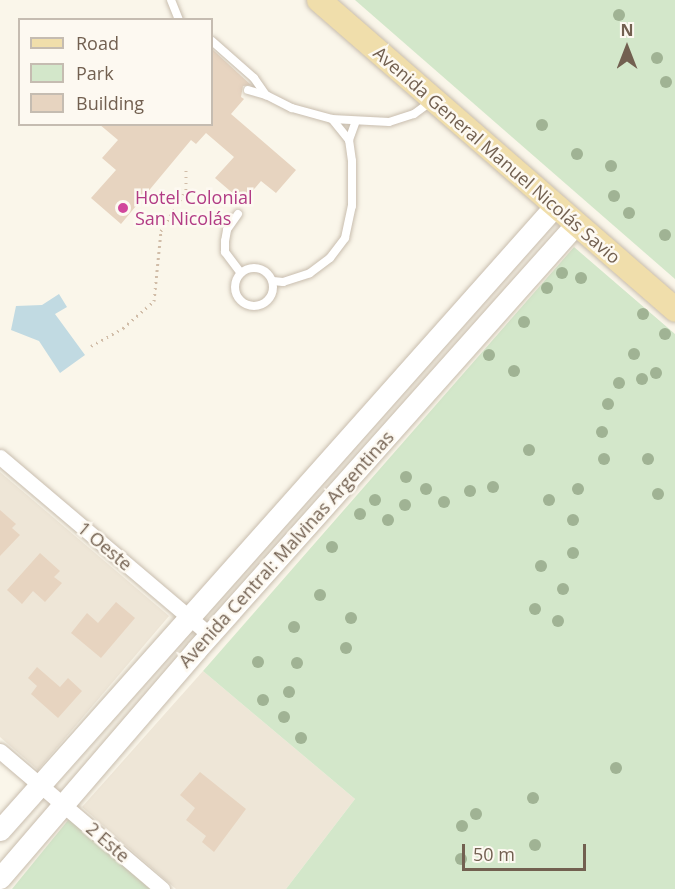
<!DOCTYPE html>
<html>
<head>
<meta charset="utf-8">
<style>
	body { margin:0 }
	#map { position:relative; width:675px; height:889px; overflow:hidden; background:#faf6ea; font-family:"Open Sans",sans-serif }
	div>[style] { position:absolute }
	.residential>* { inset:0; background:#eee6d7 }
	.green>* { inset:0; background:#d3e7ca }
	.water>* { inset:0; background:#c1dae2 }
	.building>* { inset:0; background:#e7d4c0 }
	.path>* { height:3px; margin-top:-1.5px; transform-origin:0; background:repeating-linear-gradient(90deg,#d1bda8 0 1.5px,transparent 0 6px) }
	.roads { filter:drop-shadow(0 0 2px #c8bdae) drop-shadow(0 0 2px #c8bdae) }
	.lane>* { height:8px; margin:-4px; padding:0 4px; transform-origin:4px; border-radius:4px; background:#fff }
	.lane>.ring { margin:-4px; padding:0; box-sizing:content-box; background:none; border:8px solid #fff; border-radius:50% }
	.street>* { height:15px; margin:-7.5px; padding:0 7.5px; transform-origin:7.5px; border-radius:7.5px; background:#fff }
	.secondary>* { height:21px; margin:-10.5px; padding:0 10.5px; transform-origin:10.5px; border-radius:10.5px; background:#fff }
	.primary>* { height:24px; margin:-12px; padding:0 12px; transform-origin:12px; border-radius:12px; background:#f0deab }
	.trees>* { width:12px; height:12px; margin:-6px; border-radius:50%; background:#a0b394 }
	.dots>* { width:16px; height:16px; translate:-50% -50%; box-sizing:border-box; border:3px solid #fdf9f1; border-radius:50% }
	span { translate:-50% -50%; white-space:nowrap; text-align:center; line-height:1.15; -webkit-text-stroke:5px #fdf9f1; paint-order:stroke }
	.street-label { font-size:18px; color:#726050 }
	.hotel-label { font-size:18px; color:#b23c85 }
	.left { translate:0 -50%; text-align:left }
	.legend { position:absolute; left:18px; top:18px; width:195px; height:108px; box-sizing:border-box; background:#fdf9f1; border:2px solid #c5bcb1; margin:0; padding:8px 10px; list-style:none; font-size:18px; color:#726050 }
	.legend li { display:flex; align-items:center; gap:12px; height:30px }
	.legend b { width:30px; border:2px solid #c5bcb1 }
	.north { position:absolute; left:597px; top:18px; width:60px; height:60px; -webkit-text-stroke:4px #fdf9f1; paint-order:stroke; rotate:0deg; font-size:16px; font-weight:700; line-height:24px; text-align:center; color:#726050 }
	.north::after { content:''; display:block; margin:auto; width:21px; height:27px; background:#726050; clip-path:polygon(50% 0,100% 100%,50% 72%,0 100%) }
	.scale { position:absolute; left:462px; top:844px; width:124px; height:27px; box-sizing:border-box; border:3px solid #726050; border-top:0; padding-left:8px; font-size:18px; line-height:21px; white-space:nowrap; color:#726050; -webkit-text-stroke:4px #fdf9f1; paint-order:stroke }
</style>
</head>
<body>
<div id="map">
	<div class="residential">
		<div style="clip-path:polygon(0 472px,169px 616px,38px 770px,0 737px)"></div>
		<div style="clip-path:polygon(203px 671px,355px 799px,286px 889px,176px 889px,82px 807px)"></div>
	</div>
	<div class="green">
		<div style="clip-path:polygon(355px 0,675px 0,675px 279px)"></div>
		<div style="clip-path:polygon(574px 247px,675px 334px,675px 889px,286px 889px,355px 799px,203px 671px)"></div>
		<div style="clip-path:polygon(69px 819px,150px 889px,12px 889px)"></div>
	</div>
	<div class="water">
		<div style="clip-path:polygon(59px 294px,67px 307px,55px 314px,85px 355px,60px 373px,39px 341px,11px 330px,16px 306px,42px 305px)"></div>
	</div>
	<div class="building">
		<div style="clip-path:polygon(212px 49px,251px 85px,243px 86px,241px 97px,244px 99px,231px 114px,296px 170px,276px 193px,261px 181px,243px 202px,215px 178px,234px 157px,206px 133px,196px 144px,191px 140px,121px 224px,91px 198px,116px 170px,102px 158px,118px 140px,99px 124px,212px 124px)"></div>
		<div style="clip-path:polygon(0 510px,16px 524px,12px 528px,20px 535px,0 556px)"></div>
		<div style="clip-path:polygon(40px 553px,60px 571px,54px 577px,62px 583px,45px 602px,33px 591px,22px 604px,7px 590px)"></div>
		<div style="clip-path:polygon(116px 602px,135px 618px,101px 658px,71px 633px,87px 613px,98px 623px)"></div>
		<div style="clip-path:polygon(37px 667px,60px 687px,68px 678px,82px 691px,58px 718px,31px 694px,37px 686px,28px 678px)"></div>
		<div style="clip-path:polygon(200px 772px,246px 809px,214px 852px,202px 842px,206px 836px,186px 820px,195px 808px,180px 795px)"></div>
	</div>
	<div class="path">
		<div style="left:91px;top:346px;width:37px;rotate:-29deg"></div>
		<div style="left:123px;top:328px;width:41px;rotate:-41.1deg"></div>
		<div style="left:154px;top:301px;width:70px;rotate:-84.3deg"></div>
		<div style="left:161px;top:231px;width:48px;rotate:-58.6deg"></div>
		<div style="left:186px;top:190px;width:21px;rotate:-90deg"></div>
	</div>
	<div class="roads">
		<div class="lane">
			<div style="left:171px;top:0;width:22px;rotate:68deg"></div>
			<div style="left:212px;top:41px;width:56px;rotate:41.4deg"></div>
			<div style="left:254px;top:78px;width:21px;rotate:55deg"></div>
			<div style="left:266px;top:95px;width:29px;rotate:27deg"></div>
			<div style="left:292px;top:108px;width:41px;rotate:15.4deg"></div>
			<div style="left:332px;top:119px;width:57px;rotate:3deg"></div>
			<div style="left:389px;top:122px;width:26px;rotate:-18deg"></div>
			<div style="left:414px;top:114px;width:22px;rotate:-36deg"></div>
			<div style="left:248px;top:90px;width:19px;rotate:16deg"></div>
			<div style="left:349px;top:140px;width:20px;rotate:-70deg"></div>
			<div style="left:238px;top:214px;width:19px;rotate:125deg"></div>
			<div style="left:227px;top:230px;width:11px;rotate:100deg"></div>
			<div style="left:225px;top:241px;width:11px;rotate:90deg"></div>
			<div style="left:225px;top:252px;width:26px;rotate:53deg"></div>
			<div class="ring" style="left:235px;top:268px;width:30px;height:30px"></div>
			<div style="left:273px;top:281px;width:10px;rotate:6deg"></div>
			<div style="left:283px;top:282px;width:28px;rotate:-18deg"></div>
			<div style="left:310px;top:273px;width:25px;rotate:-37deg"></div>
			<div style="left:330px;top:258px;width:25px;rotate:-53deg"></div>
			<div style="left:345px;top:238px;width:33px;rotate:-78deg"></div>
			<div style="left:352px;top:206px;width:45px;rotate:-90deg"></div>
			<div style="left:352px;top:161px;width:21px;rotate:-98deg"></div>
			<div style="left:349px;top:140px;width:27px;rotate:-129deg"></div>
		</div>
		<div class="street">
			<div style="left:0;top:457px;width:275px;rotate:40.3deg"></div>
			<div style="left:0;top:751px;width:213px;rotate:40.4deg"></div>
		</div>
		<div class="secondary">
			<div style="left:0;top:830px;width:835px;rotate:-48.35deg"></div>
			<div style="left:0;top:878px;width:301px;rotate:-49.3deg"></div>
			<div style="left:196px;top:650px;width:571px;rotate:-48.27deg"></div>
		</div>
		<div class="primary">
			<div style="left:319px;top:0;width:472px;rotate:41deg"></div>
		</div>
	</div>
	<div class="trees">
		<div style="left:619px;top:15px"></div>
		<div style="left:657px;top:58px"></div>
		<div style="left:666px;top:82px"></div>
		<div style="left:542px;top:125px"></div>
		<div style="left:577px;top:154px"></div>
		<div style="left:611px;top:166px"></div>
		<div style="left:614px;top:196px"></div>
		<div style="left:629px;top:213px"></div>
		<div style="left:665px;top:235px"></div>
		<div style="left:562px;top:273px"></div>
		<div style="left:581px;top:278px"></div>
		<div style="left:547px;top:288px"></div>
		<div style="left:643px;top:314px"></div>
		<div style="left:524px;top:322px"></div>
		<div style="left:665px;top:334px"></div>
		<div style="left:634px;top:354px"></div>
		<div style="left:489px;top:355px"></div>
		<div style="left:514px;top:371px"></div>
		<div style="left:656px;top:373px"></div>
		<div style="left:642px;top:379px"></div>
		<div style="left:619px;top:383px"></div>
		<div style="left:608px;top:404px"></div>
		<div style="left:602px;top:432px"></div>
		<div style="left:529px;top:450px"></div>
		<div style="left:604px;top:459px"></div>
		<div style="left:648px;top:459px"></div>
		<div style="left:406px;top:477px"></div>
		<div style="left:493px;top:487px"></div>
		<div style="left:426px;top:489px"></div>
		<div style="left:578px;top:489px"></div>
		<div style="left:470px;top:491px"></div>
		<div style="left:658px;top:494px"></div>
		<div style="left:375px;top:500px"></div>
		<div style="left:549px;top:500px"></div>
		<div style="left:444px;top:502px"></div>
		<div style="left:405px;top:505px"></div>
		<div style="left:360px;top:514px"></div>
		<div style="left:388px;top:520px"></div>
		<div style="left:573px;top:520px"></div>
		<div style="left:332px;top:547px"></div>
		<div style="left:573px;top:553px"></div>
		<div style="left:541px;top:566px"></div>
		<div style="left:563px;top:589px"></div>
		<div style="left:320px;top:595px"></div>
		<div style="left:535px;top:609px"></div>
		<div style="left:351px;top:618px"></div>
		<div style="left:558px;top:621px"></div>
		<div style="left:294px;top:627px"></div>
		<div style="left:346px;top:648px"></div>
		<div style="left:258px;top:662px"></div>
		<div style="left:297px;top:663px"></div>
		<div style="left:289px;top:692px"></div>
		<div style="left:263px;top:700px"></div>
		<div style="left:284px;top:717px"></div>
		<div style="left:301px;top:738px"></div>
		<div style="left:616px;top:768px"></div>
		<div style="left:533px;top:798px"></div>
		<div style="left:476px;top:814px"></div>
		<div style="left:462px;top:826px"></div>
		<div style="left:535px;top:845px"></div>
		<div style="left:461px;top:859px"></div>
	</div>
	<div class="dots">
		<div style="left:123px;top:208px;background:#d1479c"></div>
	</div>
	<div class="street-label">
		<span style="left:497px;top:155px;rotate:41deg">Avenida General Manuel Nicolás Savio</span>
		<span style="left:105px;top:546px;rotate:40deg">1 Oeste</span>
		<span style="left:286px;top:549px;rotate:-48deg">Avenida Central: Malvinas Argentinas</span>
		<span style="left:108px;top:842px;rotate:41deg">2 Este</span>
	</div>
	<div class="hotel-label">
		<span class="left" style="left:135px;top:208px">Hotel Colonial<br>San Nicolás</span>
	</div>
	<ul class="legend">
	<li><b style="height:8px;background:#f0deab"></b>Road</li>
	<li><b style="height:16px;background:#d3e7ca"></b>Park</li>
	<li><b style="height:16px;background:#e7d4c0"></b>Building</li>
	</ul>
	<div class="north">N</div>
	<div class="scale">50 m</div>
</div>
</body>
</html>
